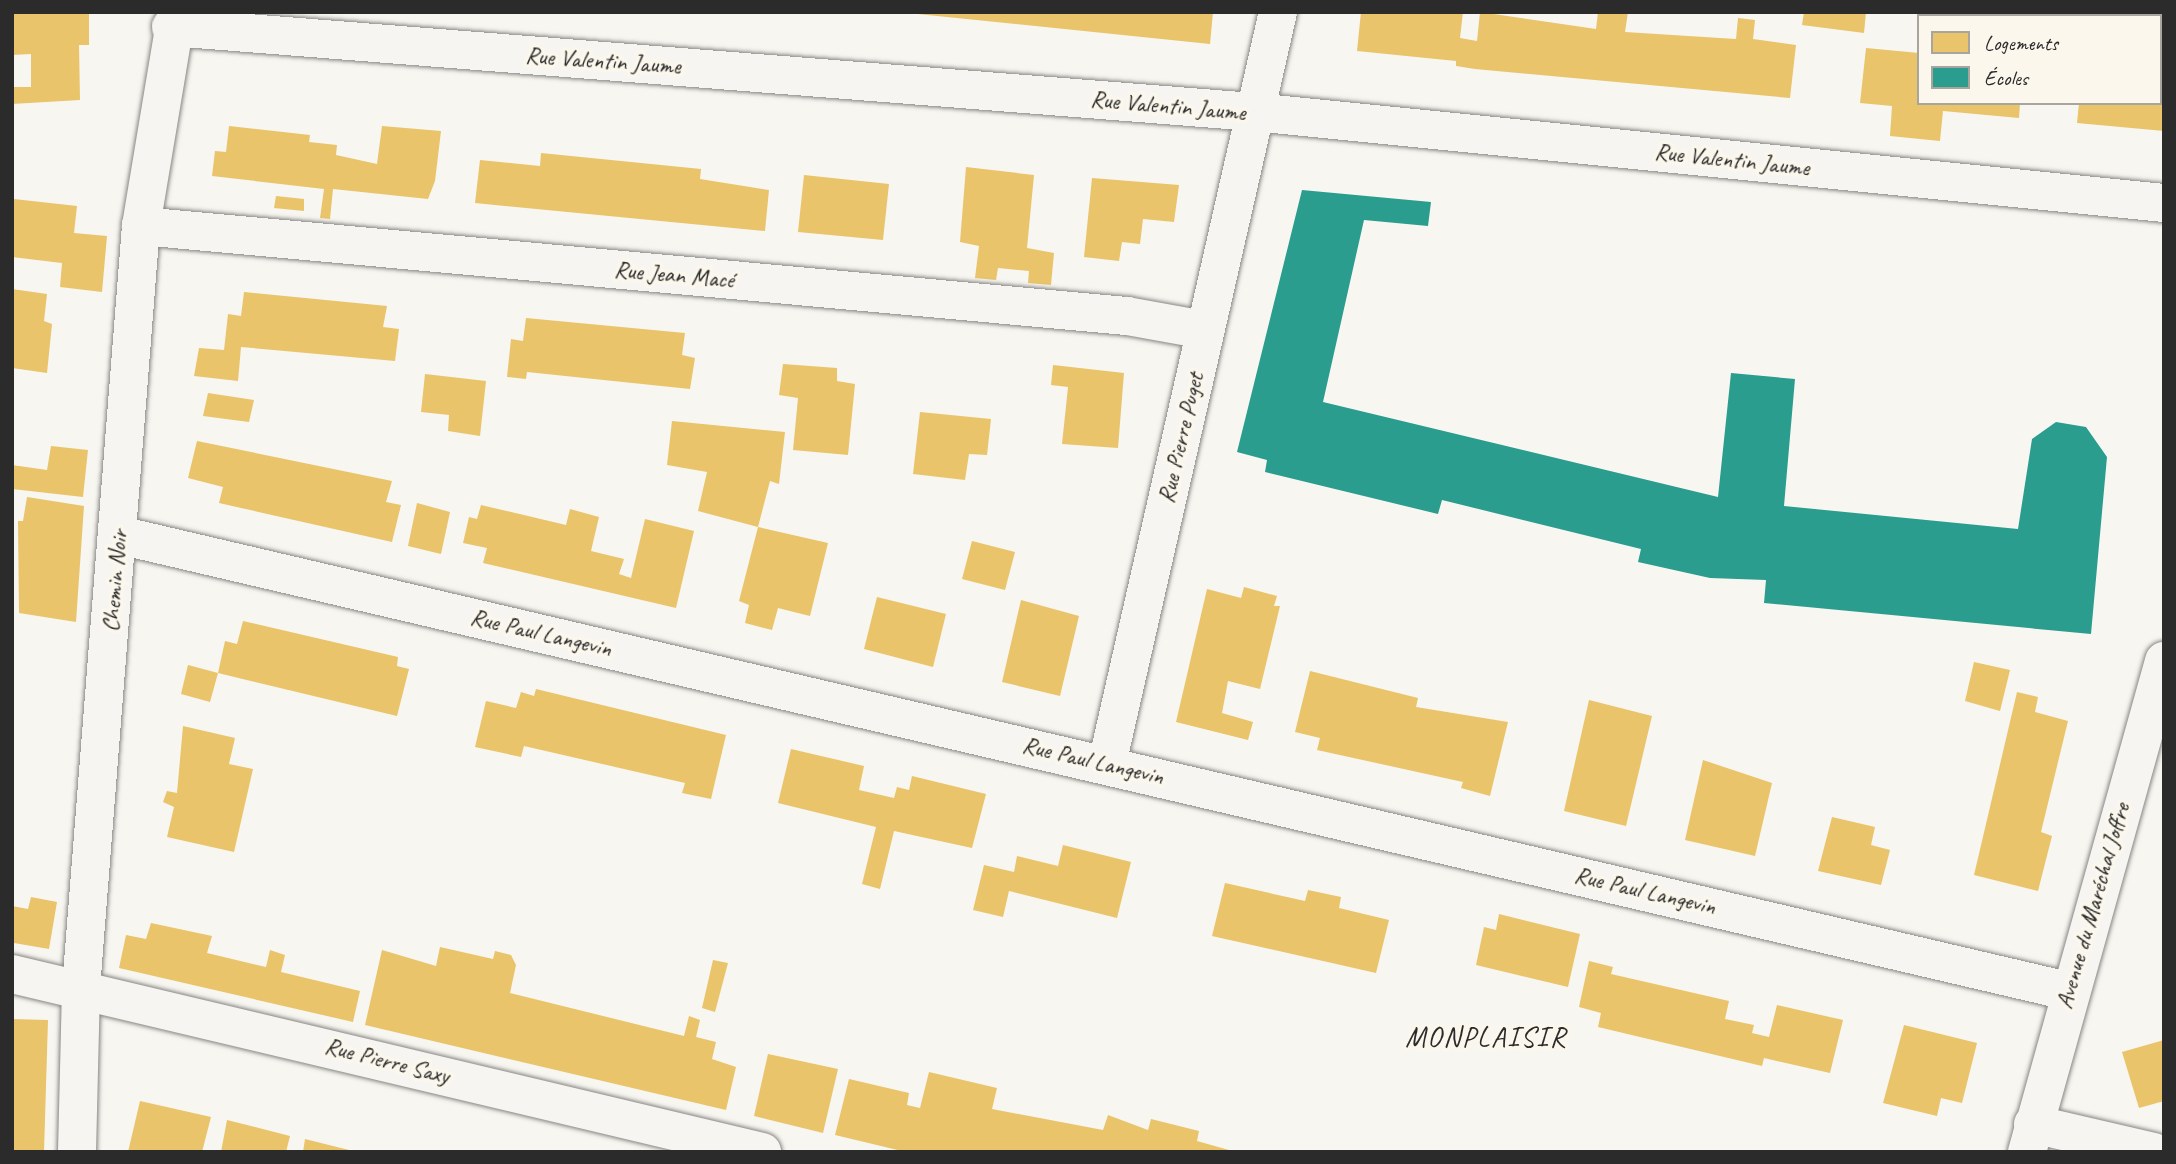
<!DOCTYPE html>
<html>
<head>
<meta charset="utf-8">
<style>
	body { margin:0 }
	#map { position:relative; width:2176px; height:1164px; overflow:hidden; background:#f8f6f0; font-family:Caveat,sans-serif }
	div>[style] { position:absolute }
	.homes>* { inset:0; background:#e9c46a }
	.schools>* { inset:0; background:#2a9d8f }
	.roads { filter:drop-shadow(0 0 2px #878684) drop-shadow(0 0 2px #878684) }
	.minor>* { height:38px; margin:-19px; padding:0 19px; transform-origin:19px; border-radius:19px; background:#f6f5f1 }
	span { translate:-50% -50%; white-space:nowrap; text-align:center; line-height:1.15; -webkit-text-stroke:7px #fbf7ec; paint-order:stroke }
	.street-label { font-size:24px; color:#2b2b2b }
	.quarter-label { font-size:28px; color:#2b2b2b; letter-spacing:2px }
	.frame { position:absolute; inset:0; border:14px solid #2b2b2b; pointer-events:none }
	.legend { position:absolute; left:1917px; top:14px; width:245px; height:91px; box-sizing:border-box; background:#fbf7ec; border:2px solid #a8a59f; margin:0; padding:9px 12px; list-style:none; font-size:21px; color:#2b2b2b }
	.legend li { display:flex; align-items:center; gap:14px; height:35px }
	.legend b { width:35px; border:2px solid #a8a59f }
</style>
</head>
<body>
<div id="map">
	<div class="homes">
		<div style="clip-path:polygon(12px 12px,89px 12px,89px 45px,79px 45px,80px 100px,12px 104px,12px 87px,31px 87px,31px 54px,12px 55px)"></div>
		<div style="clip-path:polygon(898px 12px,1213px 12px,1210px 44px)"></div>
		<div style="clip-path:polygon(1361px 12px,1463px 12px,1460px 38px,1477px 41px,1480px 12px,1596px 29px,1598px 12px,1628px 12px,1625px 32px,1736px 39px,1738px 18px,1755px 20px,1753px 39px,1796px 45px,1790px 98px,1475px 69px,1456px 66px,1456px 61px,1357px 51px)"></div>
		<div style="clip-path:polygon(1804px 12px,1866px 12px,1864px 33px,1802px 25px)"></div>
		<div style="clip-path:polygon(2031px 12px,2086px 12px,2030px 16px)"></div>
		<div style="clip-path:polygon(1866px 48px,1919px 53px,1919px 103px,2020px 103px,2019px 118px,1943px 111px,1940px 141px,1890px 136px,1892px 106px,1860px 103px)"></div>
		<div style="clip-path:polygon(2160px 68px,2164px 131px,2077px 123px,2079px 103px,2160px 103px)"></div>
		<div style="clip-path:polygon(229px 126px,310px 135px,309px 142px,337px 145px,336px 155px,377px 164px,382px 126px,441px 131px,435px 181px,428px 199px,333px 189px,330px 219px,320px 218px,324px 189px,212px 176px,215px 151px,226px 152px)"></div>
		<div style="clip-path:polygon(541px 153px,701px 169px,700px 179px,769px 190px,765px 231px,475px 203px,480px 160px,540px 166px)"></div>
		<div style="clip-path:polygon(966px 167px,1034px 175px,1027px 248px,1054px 253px,1051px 285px,1028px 283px,1029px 271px,998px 268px,996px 280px,975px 278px,979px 246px,960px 242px)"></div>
		<div style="clip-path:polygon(804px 175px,889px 184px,883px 240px,798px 232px)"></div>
		<div style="clip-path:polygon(1092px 178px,1179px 185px,1174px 222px,1143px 219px,1140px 244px,1122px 242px,1119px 261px,1084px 257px)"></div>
		<div style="clip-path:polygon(276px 196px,304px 199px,304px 211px,274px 208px)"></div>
		<div style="clip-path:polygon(14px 199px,77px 206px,74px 233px,107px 236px,102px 292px,60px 287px,62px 263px,12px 257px)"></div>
		<div style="clip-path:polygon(12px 289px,47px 294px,44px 321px,52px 324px,47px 373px,12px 368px)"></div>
		<div style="clip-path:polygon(244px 292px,387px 306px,383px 327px,399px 329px,395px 361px,241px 347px,238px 381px,194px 376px,199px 348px,224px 350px,228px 314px,241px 316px)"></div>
		<div style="clip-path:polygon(526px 318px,685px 333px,682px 355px,695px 358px,690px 389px,527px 372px,526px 379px,507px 377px,511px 339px,523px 341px)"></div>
		<div style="clip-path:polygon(783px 364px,837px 368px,837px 381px,855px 384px,848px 455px,793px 450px,798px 398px,779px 395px)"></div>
		<div style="clip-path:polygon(1053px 365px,1124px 373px,1118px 448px,1062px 444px,1068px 387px,1051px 385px)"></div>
		<div style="clip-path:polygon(425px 374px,486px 381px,480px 436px,448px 431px,449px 415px,421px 412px)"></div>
		<div style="clip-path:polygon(208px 393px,254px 400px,249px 422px,203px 416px)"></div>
		<div style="clip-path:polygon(920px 412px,991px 419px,987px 455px,969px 454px,965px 480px,913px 474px)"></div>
		<div style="clip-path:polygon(672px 421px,785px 432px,779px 484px,770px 481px,758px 527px,828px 543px,810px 616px,778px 608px,772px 630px,745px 623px,749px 605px,739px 601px,758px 527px,698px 511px,707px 472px,667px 465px)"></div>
		<div style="clip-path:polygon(197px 441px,392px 481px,386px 502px,401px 505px,392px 542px,219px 503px,223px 487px,188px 478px)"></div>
		<div style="clip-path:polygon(51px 446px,88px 450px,83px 497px,12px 489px,12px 465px,47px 470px)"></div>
		<div style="clip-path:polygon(27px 497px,84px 506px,76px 622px,19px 613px,18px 521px,23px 521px)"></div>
		<div style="clip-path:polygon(417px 503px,450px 512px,441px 554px,408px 546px)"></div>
		<div style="clip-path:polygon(481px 505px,566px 525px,570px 509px,599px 517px,591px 551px,624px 559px,619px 574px,631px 578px,645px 519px,694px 531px,676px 608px,483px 563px,487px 548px,463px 543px,469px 517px,477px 519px)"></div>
		<div style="clip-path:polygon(972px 541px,1015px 552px,1005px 590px,962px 579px)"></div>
		<div style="clip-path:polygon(1244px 587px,1277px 596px,1274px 606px,1280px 606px,1260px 689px,1228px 681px,1222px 713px,1253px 722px,1248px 740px,1176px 722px,1207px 589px,1241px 598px)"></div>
		<div style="clip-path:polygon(877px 597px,946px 614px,933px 667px,864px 649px)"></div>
		<div style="clip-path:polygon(1021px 600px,1079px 616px,1060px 696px,1002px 682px)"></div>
		<div style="clip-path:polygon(243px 621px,398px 657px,397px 666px,409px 669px,397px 716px,218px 673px,225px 641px,237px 644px)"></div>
		<div style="clip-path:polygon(1974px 662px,2010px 670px,2000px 711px,1965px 701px)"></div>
		<div style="clip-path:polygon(188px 665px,218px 673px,210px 702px,181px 694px)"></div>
		<div style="clip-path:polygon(1310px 671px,1418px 698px,1416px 707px,1508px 722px,1490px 796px,1461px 788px,1463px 782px,1317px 750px,1320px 738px,1295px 732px)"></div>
		<div style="clip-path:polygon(536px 689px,726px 735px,711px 799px,682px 793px,685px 783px,524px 746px,521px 757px,475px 747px,486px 701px,516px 708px,521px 692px,534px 696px)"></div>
		<div style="clip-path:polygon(2017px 692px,2038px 697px,2035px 712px,2068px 721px,2041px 832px,2052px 836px,2038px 891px,1974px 875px)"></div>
		<div style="clip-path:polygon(1589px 700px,1652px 716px,1626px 826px,1564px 811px)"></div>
		<div style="clip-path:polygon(183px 726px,235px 738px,229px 764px,253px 769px,234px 852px,167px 837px,174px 807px,163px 802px,167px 791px,177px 793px)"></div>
		<div style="clip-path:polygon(791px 749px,864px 766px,859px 790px,894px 798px,897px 787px,909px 790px,912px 776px,986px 794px,972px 848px,894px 831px,880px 889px,862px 884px,876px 827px,778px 803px)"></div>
		<div style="clip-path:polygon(1703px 760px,1772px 783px,1755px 856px,1685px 840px)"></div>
		<div style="clip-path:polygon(1832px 817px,1875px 827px,1871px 845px,1890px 850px,1881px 885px,1818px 871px)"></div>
		<div style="clip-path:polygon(1063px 845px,1131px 862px,1117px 918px,1009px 891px,1003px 917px,973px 910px,984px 865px,1014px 872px,1017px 856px,1058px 866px)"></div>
		<div style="clip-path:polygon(1225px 883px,1305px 901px,1308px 890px,1341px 897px,1339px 908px,1389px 920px,1376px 973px,1212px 936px)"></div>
		<div style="clip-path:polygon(31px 897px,57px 902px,49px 949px,14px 943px,12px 906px,28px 909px)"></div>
		<div style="clip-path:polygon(1499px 914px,1580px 934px,1568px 987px,1476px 965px,1484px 927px,1496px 930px)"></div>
		<div style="clip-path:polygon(151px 923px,212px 936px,207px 953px,266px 967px,270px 950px,285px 955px,281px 972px,360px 991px,353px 1022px,119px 968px,126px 935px,146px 939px)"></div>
		<div style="clip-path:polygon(440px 947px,493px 959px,495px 951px,511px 955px,516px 965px,510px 993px,684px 1036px,689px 1016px,700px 1020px,696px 1037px,716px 1042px,712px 1059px,736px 1067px,726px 1110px,365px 1025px,382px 950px,436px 966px)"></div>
		<div style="clip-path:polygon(713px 960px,728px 963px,715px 1012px,702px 1008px)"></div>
		<div style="clip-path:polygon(1589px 961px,1613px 967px,1611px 974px,1729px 1001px,1725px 1019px,1754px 1025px,1752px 1033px,1769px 1037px,1777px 1005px,1843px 1020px,1830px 1073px,1764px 1058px,1762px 1066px,1598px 1027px,1601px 1013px,1579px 1007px)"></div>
		<div style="clip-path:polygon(12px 1019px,48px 1020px,44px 1152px,12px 1152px)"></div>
		<div style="clip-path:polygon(1904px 1025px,1977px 1043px,1962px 1103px,1941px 1098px,1937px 1116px,1883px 1103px)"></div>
		<div style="clip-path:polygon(2164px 1040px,2164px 1101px,2139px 1108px,2122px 1052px)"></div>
		<div style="clip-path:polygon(768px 1054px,838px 1069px,823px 1133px,754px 1116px)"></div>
		<div style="clip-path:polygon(929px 1072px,997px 1088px,992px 1109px,1103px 1130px,1108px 1115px,1148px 1130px,1151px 1119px,1199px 1131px,1197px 1141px,1236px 1152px,906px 1152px,835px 1135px,849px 1079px,909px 1093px,907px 1105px,920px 1108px)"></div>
		<div style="clip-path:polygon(140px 1101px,211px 1117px,202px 1152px,128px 1152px)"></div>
		<div style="clip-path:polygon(227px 1120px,290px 1136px,286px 1152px,221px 1152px)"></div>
		<div style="clip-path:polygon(305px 1139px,353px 1151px,353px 1152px,303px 1152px)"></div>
	</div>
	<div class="schools">
		<div style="clip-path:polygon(1302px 190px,1431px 202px,1428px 226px,1364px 220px,1323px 402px,1718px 497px,1731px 373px,1795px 379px,1784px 506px,2018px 529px,2032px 439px,2056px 422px,2086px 427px,2107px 457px,2091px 634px,1764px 603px,1766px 580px,1710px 578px,1638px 562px,1641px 549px,1442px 500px,1438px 514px,1265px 472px,1267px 460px,1237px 452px)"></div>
	</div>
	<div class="roads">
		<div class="minor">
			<div style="left:171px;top:27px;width:1086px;rotate:4.49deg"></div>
			<div style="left:1254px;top:112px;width:915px;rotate:5.71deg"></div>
			<div style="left:141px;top:226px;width:990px;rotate:5.22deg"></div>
			<div style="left:1127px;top:316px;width:79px;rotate:10.2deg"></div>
			<div style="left:119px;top:535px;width:2001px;rotate:13.17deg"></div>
			<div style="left:1107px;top:764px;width:771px;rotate:-77.19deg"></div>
			<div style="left:12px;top:974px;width:771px;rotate:13.35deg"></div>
			<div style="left:2033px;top:1124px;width:124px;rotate:13deg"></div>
			<div style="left:77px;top:1152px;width:164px;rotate:-88.6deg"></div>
			<div style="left:81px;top:988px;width:764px;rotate:-85.5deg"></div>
			<div style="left:141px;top:226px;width:217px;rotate:-80.5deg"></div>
			<div style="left:2027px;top:1152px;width:510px;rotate:-74.41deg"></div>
		</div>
	</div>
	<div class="street-label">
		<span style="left:603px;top:61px;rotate:4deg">Rue Valentin Jaume</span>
		<span style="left:1168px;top:106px;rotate:5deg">Rue Valentin Jaume</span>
		<span style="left:1732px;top:160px;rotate:6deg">Rue Valentin Jaume</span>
		<span style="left:674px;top:275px;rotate:5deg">Rue Jean Macé</span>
		<span style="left:1181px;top:438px;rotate:-77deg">Rue Pierre Puget</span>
		<span style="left:115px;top:581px;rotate:-85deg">Chemin Noir</span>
		<span style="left:541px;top:633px;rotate:13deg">Rue Paul Langevin</span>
		<span style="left:1093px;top:761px;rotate:13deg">Rue Paul Langevin</span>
		<span style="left:1645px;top:891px;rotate:13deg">Rue Paul Langevin</span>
		<span style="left:2093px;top:906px;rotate:-74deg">Avenue du Maréchal Joffre</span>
		<span style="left:387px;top:1061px;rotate:14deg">Rue Pierre Saxy</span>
	</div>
	<div class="quarter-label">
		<span style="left:1486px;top:1037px">MONPLAISIR</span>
	</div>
	<div class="frame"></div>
	<ul class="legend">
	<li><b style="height:19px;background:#e9c46a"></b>Logements</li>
	<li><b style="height:19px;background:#2a9d8f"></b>Écoles</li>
	</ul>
</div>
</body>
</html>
